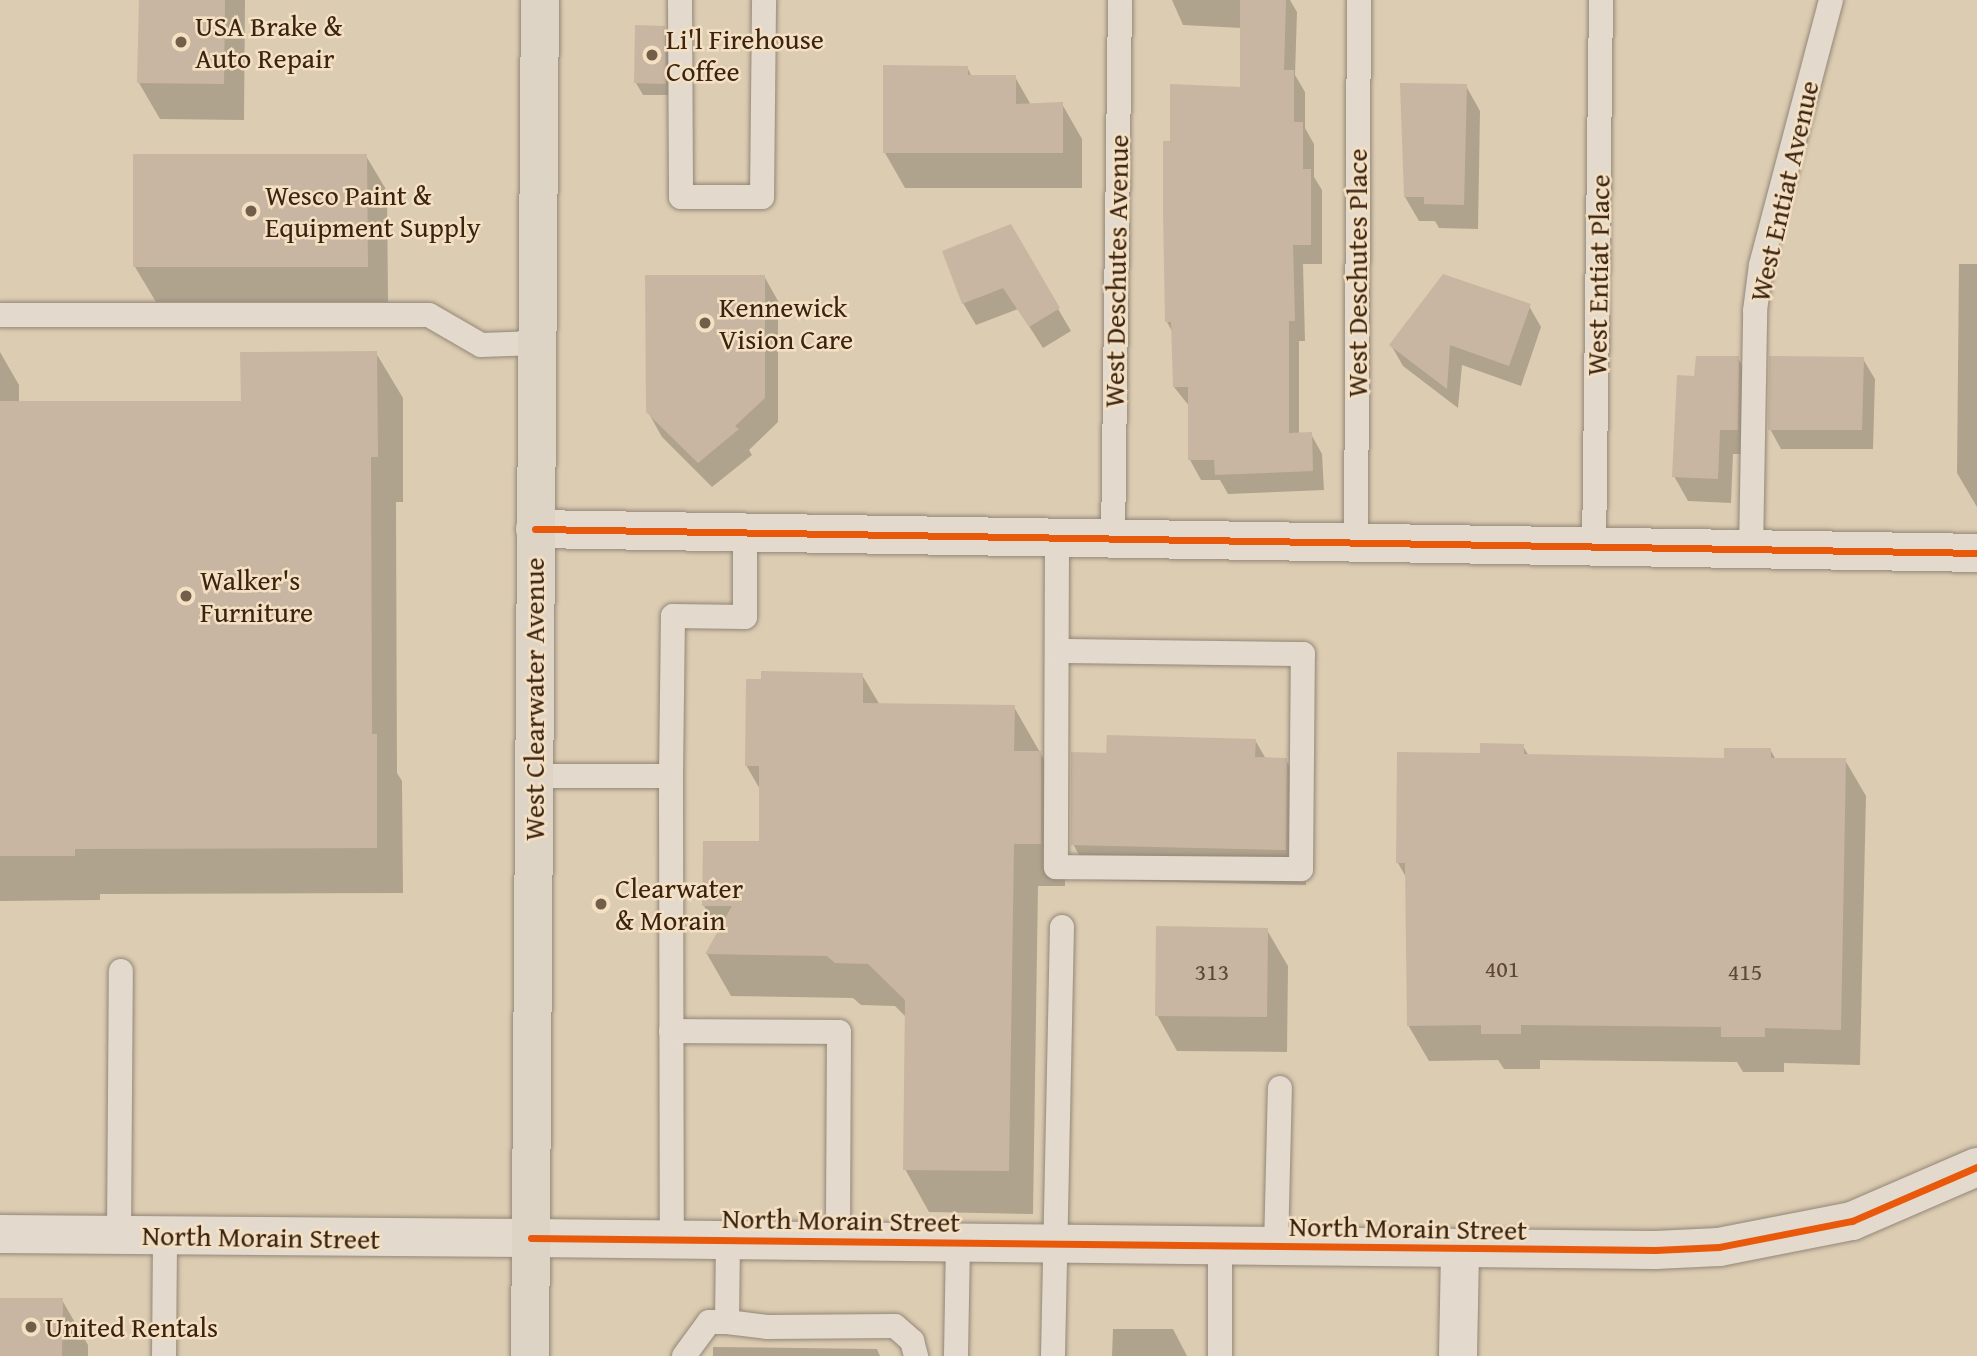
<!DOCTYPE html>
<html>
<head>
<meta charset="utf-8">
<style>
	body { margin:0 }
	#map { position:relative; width:1977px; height:1356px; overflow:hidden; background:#dcccb2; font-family:"Gentium Book Plus",serif }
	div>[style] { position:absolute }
	.shadow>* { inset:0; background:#0003 }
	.building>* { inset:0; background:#c9b6a2 }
	.roads { filter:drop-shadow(0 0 2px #938777) drop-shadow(0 0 2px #938777) }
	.service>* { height:24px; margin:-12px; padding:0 12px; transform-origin:12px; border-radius:12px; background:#e3dacd }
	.minor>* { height:38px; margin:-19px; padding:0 19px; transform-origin:19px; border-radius:19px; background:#e3dacd }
	.tertiary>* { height:38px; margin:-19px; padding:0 19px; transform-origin:19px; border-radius:19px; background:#e3dacd }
	.secondary>* { height:38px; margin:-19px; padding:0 19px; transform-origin:19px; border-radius:19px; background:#e3dacd }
	.primary>* { height:38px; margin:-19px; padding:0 19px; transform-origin:19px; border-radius:19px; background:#ded4c6 }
	.cycleway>* { height:7px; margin:-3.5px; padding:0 3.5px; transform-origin:3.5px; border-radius:3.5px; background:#e8590c }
	.dots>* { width:19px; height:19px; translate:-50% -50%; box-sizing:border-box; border:4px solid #f4e0c2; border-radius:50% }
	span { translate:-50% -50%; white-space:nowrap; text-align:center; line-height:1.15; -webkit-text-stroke:5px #f4e0c2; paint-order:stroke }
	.number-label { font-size:24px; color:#5e4735 }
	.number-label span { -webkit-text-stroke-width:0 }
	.poi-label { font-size:28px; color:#3b2211 }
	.left { translate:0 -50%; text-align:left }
	.street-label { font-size:28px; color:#3b2211 }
</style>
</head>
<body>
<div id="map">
	<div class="shadow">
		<div style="clip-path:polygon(140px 0,245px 0,244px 120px,160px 119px,139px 83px)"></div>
		<div style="clip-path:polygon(1172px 0,1290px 0,1297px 12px,1295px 75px,1305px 92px,1305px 128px,1314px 144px,1314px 177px,1322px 190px,1322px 264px,1303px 264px,1305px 341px,1299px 341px,1299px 435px,1311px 434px,1322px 454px,1324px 490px,1228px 494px,1220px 480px,1201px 480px,1190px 460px,1190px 407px,1174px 387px,1173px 333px,1167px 322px,1172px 142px,1242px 88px,1242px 28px,1183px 25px)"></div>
		<div style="clip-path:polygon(664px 27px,671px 39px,671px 95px,643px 95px,636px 83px)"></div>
		<div style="clip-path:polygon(967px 67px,972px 77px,1015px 77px,1031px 105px,1062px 104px,1082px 139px,1082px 188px,905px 188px,885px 153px)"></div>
		<div style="clip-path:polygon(1466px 86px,1480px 111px,1478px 229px,1439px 228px,1435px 221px,1419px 221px,1405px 197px)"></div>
		<div style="clip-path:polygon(366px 156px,387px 191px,388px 302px,156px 302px,135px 267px)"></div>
		<div style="clip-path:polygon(1010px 227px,1071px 331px,1043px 348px,1018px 309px,976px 325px,963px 303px)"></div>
		<div style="clip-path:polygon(1959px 264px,1977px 264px,1977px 507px,1957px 473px)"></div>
		<div style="clip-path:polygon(764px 276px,778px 301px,778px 422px,749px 450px,752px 455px,712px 487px,662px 437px,648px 412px)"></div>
		<div style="clip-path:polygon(1529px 306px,1541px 327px,1521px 386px,1462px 365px,1458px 408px,1403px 366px,1391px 345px)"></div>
		<div style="clip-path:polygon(0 352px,19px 385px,19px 403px,243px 403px,376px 353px,403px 398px,403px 502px,396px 502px,397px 773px,402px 781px,403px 893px,100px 894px,100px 900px,0 901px)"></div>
		<div style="clip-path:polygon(1738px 358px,1752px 382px,1751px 454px,1733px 454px,1731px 503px,1688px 501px,1674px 476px,1696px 378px)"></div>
		<div style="clip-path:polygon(1863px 359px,1875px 379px,1873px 449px,1781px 449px,1770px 429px)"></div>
		<div style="clip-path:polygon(862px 675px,880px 705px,1014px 707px,1065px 796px,1065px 886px,1038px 886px,1033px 1214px,929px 1212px,905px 1169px,907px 1018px,895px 1006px,861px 1005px,853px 998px,731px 996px,707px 954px,719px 932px,704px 906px,761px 843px,761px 791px,746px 765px)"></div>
		<div style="clip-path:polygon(1255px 740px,1266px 759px,1286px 760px,1307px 796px,1306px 885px,1093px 880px,1073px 844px,1108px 755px)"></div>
		<div style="clip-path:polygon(1523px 746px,1529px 756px,1725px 760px,1770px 749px,1776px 760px,1845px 760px,1866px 796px,1860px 1065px,1784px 1063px,1784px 1072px,1743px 1072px,1737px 1062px,1540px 1060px,1540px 1069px,1504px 1069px,1498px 1060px,1429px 1061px,1408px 1025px,1407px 879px,1398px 863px,1482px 755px)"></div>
		<div style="clip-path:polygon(1267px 930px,1288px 966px,1287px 1052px,1177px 1051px,1157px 1015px)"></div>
		<div style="clip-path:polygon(0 1299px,62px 1300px,88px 1345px,88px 1356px,0 1356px)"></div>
		<div style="clip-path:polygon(1113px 1329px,1173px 1329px,1187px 1356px,1112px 1356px)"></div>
		<div style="clip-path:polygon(713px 1347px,877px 1349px,880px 1356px,713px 1356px)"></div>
	</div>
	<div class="building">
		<div style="clip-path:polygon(139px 0,225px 0,224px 84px,137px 83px)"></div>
		<div style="clip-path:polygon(1240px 0,1286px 0,1284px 70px,1294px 70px,1294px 122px,1303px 122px,1303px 169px,1311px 169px,1311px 245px,1293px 245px,1295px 321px,1289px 321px,1289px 433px,1312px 432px,1313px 471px,1215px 475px,1214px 460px,1188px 460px,1188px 387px,1173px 387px,1171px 322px,1165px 322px,1163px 211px,1163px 141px,1170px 141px,1170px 84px,1240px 87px)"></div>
		<div style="clip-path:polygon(635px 25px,665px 26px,666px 84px,634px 83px)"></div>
		<div style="clip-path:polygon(883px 65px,968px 66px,968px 75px,1016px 75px,1016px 104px,1063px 102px,1063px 153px,883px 153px)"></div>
		<div style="clip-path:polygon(1400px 83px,1467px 84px,1464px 205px,1424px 204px,1424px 197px,1404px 197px)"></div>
		<div style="clip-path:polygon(133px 154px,367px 154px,368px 267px,133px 267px)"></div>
		<div style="clip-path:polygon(1011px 224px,1060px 308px,1029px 327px,1003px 288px,962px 304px,942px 251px)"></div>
		<div style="clip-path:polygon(1443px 274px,1531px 304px,1509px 366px,1450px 345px,1447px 389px,1389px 345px)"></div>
		<div style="clip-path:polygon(645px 275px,765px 275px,765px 398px,735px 426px,739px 429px,698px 463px,646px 412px)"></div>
		<div style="clip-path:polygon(377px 351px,378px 457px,371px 457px,372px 734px,377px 734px,377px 848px,75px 849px,75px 856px,0 856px,0 401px,241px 401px,240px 352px)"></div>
		<div style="clip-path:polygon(1696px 356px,1739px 356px,1738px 430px,1720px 430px,1718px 479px,1672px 477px,1677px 375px,1694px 376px)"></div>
		<div style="clip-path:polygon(1769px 356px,1864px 357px,1862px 430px,1768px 430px)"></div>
		<div style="clip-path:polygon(761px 671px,863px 673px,863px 703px,1015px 705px,1014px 751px,1041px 751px,1041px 844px,1014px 844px,1009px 1171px,903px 1170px,905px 1000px,868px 964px,835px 963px,827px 956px,705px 954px,732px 906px,702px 906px,703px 841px,759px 841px,759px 766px,745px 766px,746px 679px,761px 679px)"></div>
		<div style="clip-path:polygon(1107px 735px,1256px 739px,1255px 757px,1287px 758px,1286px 850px,1071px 845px,1071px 752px,1106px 753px)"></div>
		<div style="clip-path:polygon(1480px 743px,1524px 744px,1524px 754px,1724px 758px,1724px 748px,1771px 748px,1771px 758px,1846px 758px,1841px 1030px,1765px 1028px,1765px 1037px,1721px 1037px,1721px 1027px,1521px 1025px,1521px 1034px,1481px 1034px,1481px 1025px,1407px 1026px,1405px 863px,1396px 863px,1397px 752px,1480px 753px)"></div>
		<div style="clip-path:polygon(1156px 926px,1268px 928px,1267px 1017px,1155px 1016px)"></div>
		<div style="clip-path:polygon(0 1298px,63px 1298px,62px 1356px,0 1356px)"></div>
	</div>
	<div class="roads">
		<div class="service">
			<div style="left:680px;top:0;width:197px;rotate:89.7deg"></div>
			<div style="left:681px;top:197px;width:81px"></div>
			<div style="left:762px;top:197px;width:197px;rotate:-89.4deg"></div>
			<div style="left:0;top:315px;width:429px"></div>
			<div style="left:429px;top:315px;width:60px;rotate:30deg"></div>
			<div style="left:481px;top:345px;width:56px;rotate:-2deg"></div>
			<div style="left:1057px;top:541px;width:326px;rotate:90.2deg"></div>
			<div style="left:1056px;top:867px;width:245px;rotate:0.5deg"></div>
			<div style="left:1301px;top:869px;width:215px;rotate:-89.5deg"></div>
			<div style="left:1303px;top:654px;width:244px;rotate:-179.3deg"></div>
			<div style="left:1113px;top:541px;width:541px;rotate:-89.26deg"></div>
			<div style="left:1356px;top:546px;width:546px;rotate:-89.69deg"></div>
			<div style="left:1594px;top:550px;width:550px;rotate:-89.27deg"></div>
			<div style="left:1751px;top:552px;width:241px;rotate:-89deg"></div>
			<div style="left:1755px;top:311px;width:46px;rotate:-82.6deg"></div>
			<div style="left:1761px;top:265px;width:274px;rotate:-75.2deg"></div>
			<div style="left:534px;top:776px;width:137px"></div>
			<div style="left:671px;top:776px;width:463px;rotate:89.9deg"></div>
			<div style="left:671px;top:776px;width:160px;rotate:-89.3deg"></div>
			<div style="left:673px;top:616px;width:72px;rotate:0.8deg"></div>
			<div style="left:745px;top:617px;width:82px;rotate:-90deg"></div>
			<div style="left:671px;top:1031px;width:168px;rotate:0.3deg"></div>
			<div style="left:839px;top:1032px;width:209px;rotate:90.3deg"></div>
			<div style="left:119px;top:1236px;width:265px;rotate:-89.6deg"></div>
			<div style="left:1276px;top:1248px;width:160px;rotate:-88.6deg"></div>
			<div style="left:727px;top:1322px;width:40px;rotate:7.1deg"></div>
			<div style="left:767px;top:1327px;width:128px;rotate:-0.4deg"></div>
			<div style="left:895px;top:1326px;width:23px;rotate:41deg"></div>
			<div style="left:912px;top:1341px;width:16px;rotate:75deg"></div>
			<div style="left:164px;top:1356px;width:119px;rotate:-89.5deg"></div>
			<div style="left:684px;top:1356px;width:42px;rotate:-53.7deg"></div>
			<div style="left:709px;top:1322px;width:18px"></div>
			<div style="left:727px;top:1322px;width:82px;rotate:-89.3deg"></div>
			<div style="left:956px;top:1356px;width:114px;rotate:-89deg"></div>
			<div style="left:1053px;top:1356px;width:429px;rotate:-88.8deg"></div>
			<div style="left:1220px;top:1356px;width:108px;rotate:-90deg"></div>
		</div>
		<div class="minor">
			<div style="left:535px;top:529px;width:1442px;rotate:0.95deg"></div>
			<div style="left:1458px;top:1356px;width:106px;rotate:-88.9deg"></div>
		</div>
		<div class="tertiary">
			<div style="left:531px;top:1238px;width:1124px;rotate:0.61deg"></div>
			<div style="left:1655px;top:1250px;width:64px;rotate:-2.7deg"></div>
			<div style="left:1719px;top:1247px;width:136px;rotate:-11.1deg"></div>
			<div style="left:1852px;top:1221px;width:136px;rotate:-23.4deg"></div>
		</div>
		<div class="secondary">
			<div style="left:0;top:1234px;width:531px;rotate:0.43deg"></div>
		</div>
		<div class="primary">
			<div style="left:530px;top:1356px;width:1356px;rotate:-89.58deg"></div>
		</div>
	</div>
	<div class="cycleway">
		<div style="left:535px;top:529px;width:1442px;rotate:0.95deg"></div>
		<div style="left:531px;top:1238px;width:1124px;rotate:0.61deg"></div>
		<div style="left:1655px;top:1250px;width:64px;rotate:-2.7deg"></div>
		<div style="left:1719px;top:1247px;width:136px;rotate:-11.1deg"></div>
		<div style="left:1852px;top:1221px;width:136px;rotate:-23.4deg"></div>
	</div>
	<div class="dots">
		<div style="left:181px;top:42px;background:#735e49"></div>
		<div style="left:652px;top:55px;background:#735e49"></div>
		<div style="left:251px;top:211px;background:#735e49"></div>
		<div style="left:705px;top:323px;background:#735e49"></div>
		<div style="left:186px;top:596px;background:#735e49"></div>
		<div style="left:601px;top:904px;background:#735e49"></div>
		<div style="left:31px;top:1327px;background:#735e49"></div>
	</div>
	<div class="number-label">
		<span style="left:1502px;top:969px">401</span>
		<span style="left:1212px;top:972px">313</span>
		<span style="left:1745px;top:972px">415</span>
	</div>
	<div class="poi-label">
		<span class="left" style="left:195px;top:42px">USA Brake &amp;<br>Auto Repair</span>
		<span class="left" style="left:666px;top:55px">Li'l Firehouse<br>Coffee</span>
		<span class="left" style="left:265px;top:211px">Wesco Paint &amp;<br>Equipment Supply</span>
		<span class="left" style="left:719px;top:323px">Kennewick<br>Vision Care</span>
		<span class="left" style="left:200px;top:596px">Walker's<br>Furniture</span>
		<span class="left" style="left:615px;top:904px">Clearwater<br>&amp; Morain</span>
		<span class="left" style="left:45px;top:1327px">United Rentals</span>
	</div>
	<div class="street-label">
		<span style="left:1784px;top:191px;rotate:-77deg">West Entiat Avenue</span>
		<span style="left:1116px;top:271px;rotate:-89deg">West Deschutes Avenue</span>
		<span style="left:1357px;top:273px;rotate:-90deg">West Deschutes Place</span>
		<span style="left:1598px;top:275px;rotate:-89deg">West Entiat Place</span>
		<span style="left:534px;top:699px;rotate:-90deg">West Clearwater Avenue</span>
		<span style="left:841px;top:1220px;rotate:1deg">North Morain Street</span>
		<span style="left:1408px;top:1228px;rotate:1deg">North Morain Street</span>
		<span style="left:261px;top:1237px;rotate:1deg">North Morain Street</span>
	</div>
</div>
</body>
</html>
